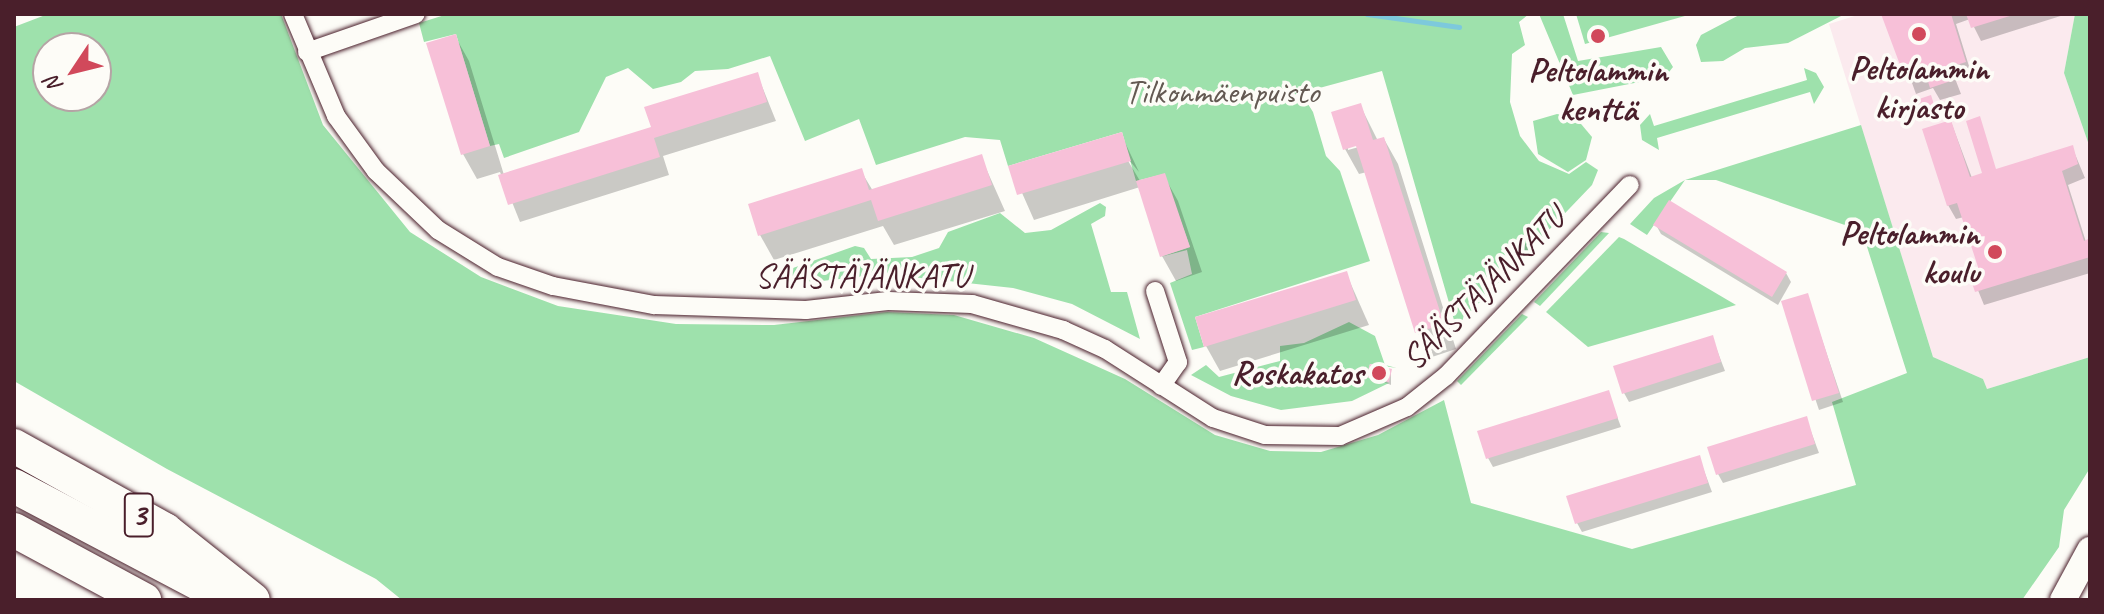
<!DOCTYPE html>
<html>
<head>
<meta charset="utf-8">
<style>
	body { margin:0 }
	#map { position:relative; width:2104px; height:614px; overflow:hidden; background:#fdfcf7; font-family:Caveat,sans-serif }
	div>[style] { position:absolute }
	.built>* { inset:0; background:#fbeaee }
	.green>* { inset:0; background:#9ee1ac }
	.shadow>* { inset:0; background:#0003 }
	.stream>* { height:5px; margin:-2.5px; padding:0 2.5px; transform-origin:2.5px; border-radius:2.5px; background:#7dc9dc }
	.building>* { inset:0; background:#f7c0d8 }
	.roads { filter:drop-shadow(0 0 2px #4a1f2b) drop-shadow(0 0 2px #4a1f2b) }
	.street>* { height:18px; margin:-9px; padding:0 9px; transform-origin:9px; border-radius:9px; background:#fdfcf7 }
	.secondary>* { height:26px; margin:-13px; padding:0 13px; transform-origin:13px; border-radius:13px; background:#fdfcf7 }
	.highway>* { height:34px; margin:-17px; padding:0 17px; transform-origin:17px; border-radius:17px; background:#fdfcf7 }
	.dots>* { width:22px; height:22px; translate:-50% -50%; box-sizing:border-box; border:4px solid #fdfcf7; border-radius:50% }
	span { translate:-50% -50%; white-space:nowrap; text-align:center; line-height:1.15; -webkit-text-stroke:7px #fdfcf7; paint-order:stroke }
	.shield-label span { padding:2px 6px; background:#fdfcf7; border:2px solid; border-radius:6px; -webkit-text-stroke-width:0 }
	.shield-label { font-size:32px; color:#4a1f2b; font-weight:700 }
	.poi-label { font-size:34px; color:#4a1f2b; font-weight:700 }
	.right { translate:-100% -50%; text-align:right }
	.park-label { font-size:34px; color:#635952 }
	.street-label { font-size:34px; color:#4a1f2b }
	.frame { position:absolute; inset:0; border:16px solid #4a1f2b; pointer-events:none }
	.north { position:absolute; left:32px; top:32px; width:80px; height:80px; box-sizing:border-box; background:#fdfcf7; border:2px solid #b5a4a5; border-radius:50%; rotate:235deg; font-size:22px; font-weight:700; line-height:32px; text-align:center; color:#4a1f2b }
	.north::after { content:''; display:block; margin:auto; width:28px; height:36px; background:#d1495b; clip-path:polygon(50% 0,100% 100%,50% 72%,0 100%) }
</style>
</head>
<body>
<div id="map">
	<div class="built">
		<div style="clip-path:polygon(1861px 14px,2075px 14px,2064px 73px,2090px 148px,2090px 357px,1987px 389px,1983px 379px,1933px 357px,1829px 24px)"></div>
	</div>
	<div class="green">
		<div style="clip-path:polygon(evenodd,48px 14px,281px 14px,323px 125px,410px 232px,481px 277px,558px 306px,676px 324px,774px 325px,887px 312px,954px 315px,1034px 338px,1125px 379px,1215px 435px,1270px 451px,1321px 452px,1378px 435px,1444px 400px,1471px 503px,1632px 549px,1856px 485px,1832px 402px,1907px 373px,1862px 231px,1716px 180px,1685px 180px,1647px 235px,1630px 224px,1654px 198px,1685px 180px,1861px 125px,1933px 357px,1983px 379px,1987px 389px,2090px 357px,2090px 468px,2064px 510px,2059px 547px,2022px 600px,402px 600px,376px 579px,167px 469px,14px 381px,14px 27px,48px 14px,48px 48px,96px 48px,96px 96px,48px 96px,48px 48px)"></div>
		<div style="clip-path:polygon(448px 14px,1529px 14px,1519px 22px,1525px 45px,1512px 54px,1510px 102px,1520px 136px,1539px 161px,1569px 174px,1586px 162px,1598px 170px,1592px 185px,1456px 327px,1382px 71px,1301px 93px,1313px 112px,1326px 156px,1340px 171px,1370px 261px,1195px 317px,1204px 347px,1192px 350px,1170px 283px,1192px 274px,1187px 250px,1160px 257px,1190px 247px,1164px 174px,1136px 181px,1122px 132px,1008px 166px,1000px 140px,965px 137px,876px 165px,859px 119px,805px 141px,770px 56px,728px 69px,695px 71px,681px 82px,653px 89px,628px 68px,606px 77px,579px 132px,504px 158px,499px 144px,490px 146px,456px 34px,424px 42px,419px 23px)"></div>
		<div style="clip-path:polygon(1539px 14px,1563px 14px,1578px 61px,1661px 47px,1673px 67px,1665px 77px,1573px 95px)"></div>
		<div style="clip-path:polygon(1576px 14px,1692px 14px,1585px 44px)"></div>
		<div style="clip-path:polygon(1741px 14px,1845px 14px,1788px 43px,1745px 48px,1723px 61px,1701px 62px,1696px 45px,1701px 35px)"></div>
		<div style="clip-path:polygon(2075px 14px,2090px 14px,2090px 148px,2064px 73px)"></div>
		<div style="clip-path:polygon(1804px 68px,1816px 73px,1824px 87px,1814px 104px,1810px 92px,1657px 138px,1659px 150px,1642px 140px,1640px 125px,1650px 114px,1654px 126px,1807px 80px)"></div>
		<div style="clip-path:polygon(1557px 114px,1576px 118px,1592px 137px,1586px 160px,1568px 172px,1538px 154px,1533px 121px)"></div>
		<div style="clip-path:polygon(1100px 203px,1106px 207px,1105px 216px,1091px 224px,1111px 292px,1127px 292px,1140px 339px,1072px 304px,1013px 288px,884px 274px,804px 283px,790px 278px,793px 268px,855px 246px,864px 248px,871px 259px,912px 257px,939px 248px,948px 232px,1000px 213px,1025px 233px,1051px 230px)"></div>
		<div style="clip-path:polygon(1601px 232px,1609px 233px,1540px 306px,1534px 302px)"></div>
		<div style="clip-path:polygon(1619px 237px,1624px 239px,1736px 305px,1588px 347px,1546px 312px)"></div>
		<div style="clip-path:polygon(1522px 314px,1528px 317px,1461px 385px,1457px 381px)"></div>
		<div style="clip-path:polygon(1349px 322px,1375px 336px,1385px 365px,1397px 368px,1370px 364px,1367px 377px,1389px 383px,1352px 401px,1281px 410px,1231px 396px,1191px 375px,1206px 365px,1219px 377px,1280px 361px,1280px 346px,1304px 343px)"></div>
	</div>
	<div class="shadow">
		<div style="clip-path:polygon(1887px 14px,2067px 14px,1981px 41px,1970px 19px,1956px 24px,1972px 76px,1956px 81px,1961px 94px,1940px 100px,1933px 88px,1916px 94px)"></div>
		<div style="clip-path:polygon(455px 36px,469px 61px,504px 175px,653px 128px,757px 74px,776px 121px,663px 156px,669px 175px,520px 222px,500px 172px,477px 179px,463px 154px)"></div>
		<div style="clip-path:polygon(1932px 102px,1935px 112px,1921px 116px,1919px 112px)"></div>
		<div style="clip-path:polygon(evenodd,1360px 105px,1378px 141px,1384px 139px,1398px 164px,1456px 349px,1432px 357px,1417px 332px,1367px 172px,1359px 174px,1345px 149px,1360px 105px,1366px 145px,1348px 150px,1348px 146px,1366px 145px)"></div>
		<div style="clip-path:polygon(1951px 122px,1972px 178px,2072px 147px,2085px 178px,2068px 185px,2086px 242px,2090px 241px,2090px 273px,1984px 305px,1973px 278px,1982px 275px,1964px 217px,1956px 219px,1948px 205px)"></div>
		<div style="clip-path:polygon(1121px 134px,1139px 172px,1124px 154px,1140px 181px,1164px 176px,1178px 201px,1202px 272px,1176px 281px,1162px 256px,1140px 187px,1034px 220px,1011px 168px)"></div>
		<div style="clip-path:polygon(981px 157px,1005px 211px,894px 245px,883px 226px,774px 260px,760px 235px,861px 171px,873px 191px)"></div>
		<div style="clip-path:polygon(1656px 225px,1786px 273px,1791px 282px,1778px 305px,1661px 234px)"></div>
		<div style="clip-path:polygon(1526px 243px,1530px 250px,1526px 253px,1522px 246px)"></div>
		<div style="clip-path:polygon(1346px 273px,1369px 325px,1220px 371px,1206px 346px)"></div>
		<div style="clip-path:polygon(1807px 295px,1843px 402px,1819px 410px,1783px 303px)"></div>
		<div style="clip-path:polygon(1712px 337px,1725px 371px,1629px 402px,1624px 393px)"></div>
		<div style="clip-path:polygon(1391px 371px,1391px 385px,1369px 376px)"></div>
		<div style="clip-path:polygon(1608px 392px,1621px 427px,1493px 467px,1488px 458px)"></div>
		<div style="clip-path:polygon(1806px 418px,1819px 453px,1723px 483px,1718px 474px)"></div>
		<div style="clip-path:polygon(1699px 457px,1712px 492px,1582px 532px,1577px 523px)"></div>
	</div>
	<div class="stream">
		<div style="left:1367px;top:14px;width:93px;rotate:8deg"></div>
	</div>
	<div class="building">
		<div style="clip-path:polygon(1881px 14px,1951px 14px,1966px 62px,1950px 67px,1954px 80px,1930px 88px,1926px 75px,1906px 81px)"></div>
		<div style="clip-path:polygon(1966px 14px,2013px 14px,2013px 15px,1971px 28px)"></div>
		<div style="clip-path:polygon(456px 34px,490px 146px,461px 155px,426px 43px)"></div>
		<div style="clip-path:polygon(758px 72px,767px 102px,654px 138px,660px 157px,508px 205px,498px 175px,651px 127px,644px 107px)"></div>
		<div style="clip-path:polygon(1931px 95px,1935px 108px,1917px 113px,1913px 101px)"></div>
		<div style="clip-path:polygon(1361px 103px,1373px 140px,1384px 137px,1444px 324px,1415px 333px,1356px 146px,1343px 150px,1331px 112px)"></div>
		<div style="clip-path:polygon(1980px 116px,1996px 169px,2073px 145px,2078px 164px,2062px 171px,2084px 241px,2090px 238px,2090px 257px,1975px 292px,1970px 277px,1980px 273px,1957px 203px,1947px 206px,1922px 129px,1951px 120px,1970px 177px,1982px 173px,1966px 121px)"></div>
		<div style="clip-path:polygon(1122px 132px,1131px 161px,1017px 195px,1008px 166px)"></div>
		<div style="clip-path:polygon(982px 154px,992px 185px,878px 221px,871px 200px,758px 236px,748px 204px,862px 168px,869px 190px)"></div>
		<div style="clip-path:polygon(1165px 173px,1190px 247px,1160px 257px,1136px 181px)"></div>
		<div style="clip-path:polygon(1669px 200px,1787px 272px,1772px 297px,1653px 225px)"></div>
		<div style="clip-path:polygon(1347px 271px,1356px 300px,1204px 347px,1195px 317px)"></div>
		<div style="clip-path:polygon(1808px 293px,1839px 393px,1812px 401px,1781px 301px)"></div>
		<div style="clip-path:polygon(1713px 335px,1721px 362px,1622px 394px,1613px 366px)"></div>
		<div style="clip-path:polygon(1370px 364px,1392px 369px,1389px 382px,1366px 377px)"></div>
		<div style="clip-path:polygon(1609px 390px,1618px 418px,1486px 459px,1477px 431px)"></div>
		<div style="clip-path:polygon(1807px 416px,1815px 444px,1716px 475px,1707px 447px)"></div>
		<div style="clip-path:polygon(1700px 455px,1708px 483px,1575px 524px,1566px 496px)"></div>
	</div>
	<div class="roads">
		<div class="street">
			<div style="left:293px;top:14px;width:111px;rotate:67.1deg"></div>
			<div style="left:336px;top:116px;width:68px;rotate:54deg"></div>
			<div style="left:376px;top:171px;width:86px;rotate:43.6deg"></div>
			<div style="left:438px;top:230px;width:70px;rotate:31.7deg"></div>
			<div style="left:498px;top:267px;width:58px;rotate:19.1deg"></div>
			<div style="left:553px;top:286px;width:103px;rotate:10.7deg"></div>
			<div style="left:654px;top:305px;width:152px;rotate:1.9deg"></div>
			<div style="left:806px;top:310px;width:82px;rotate:-6.3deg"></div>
			<div style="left:888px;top:301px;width:84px;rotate:2deg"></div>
			<div style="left:972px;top:304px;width:95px;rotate:15.9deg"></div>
			<div style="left:1063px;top:330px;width:46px;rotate:24.3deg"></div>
			<div style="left:1105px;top:349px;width:128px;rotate:32.6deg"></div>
			<div style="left:1213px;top:418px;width:55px;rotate:18.1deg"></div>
			<div style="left:1265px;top:435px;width:75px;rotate:0.8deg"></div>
			<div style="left:1340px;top:436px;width:73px;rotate:-23.4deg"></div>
			<div style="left:1407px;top:407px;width:50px;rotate:-38.5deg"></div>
			<div style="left:1446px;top:376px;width:265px;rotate:-46.1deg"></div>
			<div style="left:307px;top:52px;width:115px;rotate:-19.2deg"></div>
			<div style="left:1155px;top:291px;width:75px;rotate:72.1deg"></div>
			<div style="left:1178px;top:362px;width:29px;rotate:125deg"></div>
		</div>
		<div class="secondary">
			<div style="left:2063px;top:600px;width:57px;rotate:-61.6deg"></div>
		</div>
		<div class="highway">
			<div style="left:14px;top:446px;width:173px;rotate:29.1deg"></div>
			<div style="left:165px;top:530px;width:112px;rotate:38.5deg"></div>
			<div style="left:14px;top:486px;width:232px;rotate:27.8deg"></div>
			<div style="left:14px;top:530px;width:148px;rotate:28.3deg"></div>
		</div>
	</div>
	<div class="dots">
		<div style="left:1919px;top:34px;background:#d1495b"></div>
		<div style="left:1598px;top:36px;background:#d1495b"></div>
		<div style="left:1995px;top:252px;background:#d1495b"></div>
		<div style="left:1379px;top:373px;background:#d1495b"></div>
	</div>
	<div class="shield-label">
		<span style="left:139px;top:515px">3</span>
	</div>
	<div class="poi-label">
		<span style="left:1919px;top:87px">Peltolammin<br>kirjasto</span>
		<span style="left:1598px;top:89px">Peltolammin<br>kenttä</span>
		<span class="right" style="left:1979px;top:252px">Peltolammin<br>koulu</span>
		<span class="right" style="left:1363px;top:373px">Roskakatos</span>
	</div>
	<div class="park-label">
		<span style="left:1222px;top:92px">Tilkonmäenpuisto</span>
	</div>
	<div class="street-label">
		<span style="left:862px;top:276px">SÄÄSTÄJÄNKATU</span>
		<span style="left:1483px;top:288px;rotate:-45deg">SÄÄSTÄJÄNKATU</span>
	</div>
	<div class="frame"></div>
	<div class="north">N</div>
</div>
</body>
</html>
